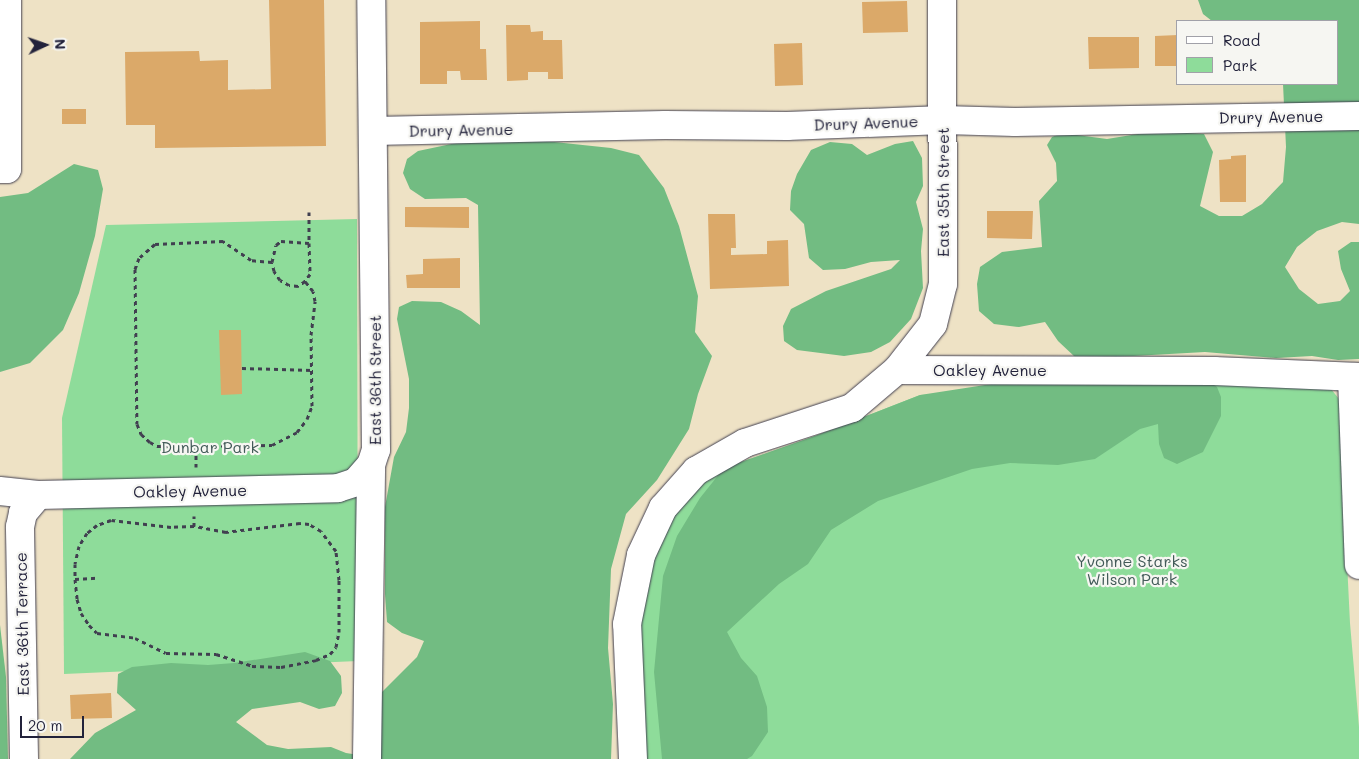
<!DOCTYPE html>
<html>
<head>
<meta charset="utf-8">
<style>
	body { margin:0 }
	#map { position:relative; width:1359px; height:759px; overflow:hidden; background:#eee2c5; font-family:Mali,sans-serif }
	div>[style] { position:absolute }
	.green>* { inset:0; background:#8edc9a }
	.forest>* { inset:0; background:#72bc82 }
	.building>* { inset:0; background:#dba969 }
	.path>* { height:3px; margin-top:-1.5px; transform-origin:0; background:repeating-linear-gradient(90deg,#413f50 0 4px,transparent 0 8px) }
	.roads { filter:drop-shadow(0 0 1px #413f50) drop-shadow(0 0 1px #413f50) }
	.minor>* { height:28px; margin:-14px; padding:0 14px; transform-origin:14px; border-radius:14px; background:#fff }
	span { translate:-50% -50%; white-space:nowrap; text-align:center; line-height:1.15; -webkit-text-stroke:4.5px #f6f6f2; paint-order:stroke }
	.street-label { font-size:16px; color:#22223b }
	.park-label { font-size:16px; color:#425a58 }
	.legend { position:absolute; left:1176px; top:20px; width:162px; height:65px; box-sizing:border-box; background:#f6f6f2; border:1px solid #a1a1a9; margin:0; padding:6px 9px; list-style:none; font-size:15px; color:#22223b }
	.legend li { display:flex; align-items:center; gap:10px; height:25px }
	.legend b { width:25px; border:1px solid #a1a1a9 }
	.north { position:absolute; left:20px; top:20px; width:50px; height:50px; -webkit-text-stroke:4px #f6f6f2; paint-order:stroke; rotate:87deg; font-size:14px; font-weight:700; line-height:20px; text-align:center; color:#22223b }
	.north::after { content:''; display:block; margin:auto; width:18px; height:22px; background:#22223b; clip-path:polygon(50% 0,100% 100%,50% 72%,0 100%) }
	.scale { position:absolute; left:20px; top:716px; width:64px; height:22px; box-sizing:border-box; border:2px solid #22223b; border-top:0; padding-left:6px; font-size:15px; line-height:18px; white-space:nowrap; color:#22223b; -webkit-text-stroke:4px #f6f6f2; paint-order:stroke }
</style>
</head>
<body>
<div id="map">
	<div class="green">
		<div style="clip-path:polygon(357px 219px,358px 661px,64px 674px,62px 418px,106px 225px)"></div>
		<div style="clip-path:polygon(1208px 380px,1331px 389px,1339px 399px,1350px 623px,1359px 727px,1359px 759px,643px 759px,638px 616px,649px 569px,665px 529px,694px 486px,724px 468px,815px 436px,920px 395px)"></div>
	</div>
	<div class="forest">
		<div style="clip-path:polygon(1198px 0,1359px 0,1359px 224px,1342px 222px,1317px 231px,1297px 247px,1285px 267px,1299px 289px,1318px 304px,1340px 301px,1350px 291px,1341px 269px,1338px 251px,1351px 242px,1359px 242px,1359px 359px,1338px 360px,1312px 356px,1276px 358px,1205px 352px,1098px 358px,1075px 357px,1058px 341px,1045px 322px,1019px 327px,994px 324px,979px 311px,977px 284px,980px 267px,1002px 252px,1042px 247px,1039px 201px,1057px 181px,1056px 163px,1047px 145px,1052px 137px,1062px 133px,1107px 139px,1156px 131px,1204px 134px,1213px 152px,1200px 206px,1219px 216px,1242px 216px,1262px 204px,1283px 182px,1286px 147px,1283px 84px,1338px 84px,1338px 21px,1212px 21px,1203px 14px)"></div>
		<div style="clip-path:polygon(475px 139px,526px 139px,611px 148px,639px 155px,664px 188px,679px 226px,698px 296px,695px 332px,712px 356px,698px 394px,689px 429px,657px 480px,626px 514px,611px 569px,608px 648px,613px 704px,611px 759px,70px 759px,95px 733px,136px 710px,117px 693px,118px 674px,132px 667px,171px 663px,208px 665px,234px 663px,305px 652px,330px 661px,341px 676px,342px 693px,335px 706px,319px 709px,300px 702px,252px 709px,236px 722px,267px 745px,288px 749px,331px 747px,346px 753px,378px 758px,380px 694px,417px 657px,424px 641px,402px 633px,387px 622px,385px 594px,385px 507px,394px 457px,406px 432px,409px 408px,409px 379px,397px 319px,399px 307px,412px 301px,441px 302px,461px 311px,480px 325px,478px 205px,466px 198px,425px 199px,410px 189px,403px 173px,407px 159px,418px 151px)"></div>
		<div style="clip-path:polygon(913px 141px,922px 158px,923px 186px,916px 202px,923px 229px,921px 251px,923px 288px,911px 319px,890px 342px,871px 352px,844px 356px,797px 350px,784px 341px,783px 326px,791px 309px,826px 291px,891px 269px,900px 260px,871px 262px,845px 269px,823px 270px,809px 258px,804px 224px,790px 210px,791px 191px,797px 174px,811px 150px,830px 142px,852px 144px,867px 155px,895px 144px)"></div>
		<div style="clip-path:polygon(74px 164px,98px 170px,103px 189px,95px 236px,79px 293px,63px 330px,30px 363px,0 372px,0 197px,28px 193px)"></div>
		<div style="clip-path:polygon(1208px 380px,1217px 387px,1221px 397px,1221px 416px,1203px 452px,1177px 464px,1164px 458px,1159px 444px,1158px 424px,1140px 429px,1095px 459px,1058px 465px,1010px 463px,972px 469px,878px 501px,831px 530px,808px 564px,779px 584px,727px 632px,741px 658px,757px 676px,767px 707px,768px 732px,752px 756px,747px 759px,662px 759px,654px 672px,663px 576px,677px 536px,700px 498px,724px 468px,815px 436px,920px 395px,998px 383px)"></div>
		<div style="clip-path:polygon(0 625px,6px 677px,8px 759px,0 759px)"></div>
	</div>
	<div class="building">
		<div style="clip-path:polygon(269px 0,324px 0,326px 146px,155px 148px,155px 125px,126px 125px,125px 52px,199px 51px,200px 61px,228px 60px,228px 90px,271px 89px)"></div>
		<div style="clip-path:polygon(907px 1px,908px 32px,863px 33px,862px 2px)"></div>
		<div style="clip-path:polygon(480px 21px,480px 49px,486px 49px,487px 80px,461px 80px,460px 71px,447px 71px,447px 84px,420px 84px,420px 22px)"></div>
		<div style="clip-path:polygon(506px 25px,530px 25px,531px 32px,543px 31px,543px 40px,562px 40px,563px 79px,548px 79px,548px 72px,528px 72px,528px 80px,507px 81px)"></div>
		<div style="clip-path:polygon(1178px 35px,1178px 66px,1155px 66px,1155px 36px)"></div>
		<div style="clip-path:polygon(1088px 37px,1139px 37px,1139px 68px,1089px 69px)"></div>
		<div style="clip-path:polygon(802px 43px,803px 85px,775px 86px,774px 44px)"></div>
		<div style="clip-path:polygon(62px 109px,86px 109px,86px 124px,62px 124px)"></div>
		<div style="clip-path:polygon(1246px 155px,1246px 202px,1220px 202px,1219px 160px,1231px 159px,1231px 156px)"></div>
		<div style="clip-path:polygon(405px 207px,469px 207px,469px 228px,405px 227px)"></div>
		<div style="clip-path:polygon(987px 211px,1033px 211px,1032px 239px,987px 238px)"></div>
		<div style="clip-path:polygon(708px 214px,735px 214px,736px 248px,731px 248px,731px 255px,767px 254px,767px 241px,788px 240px,789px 286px,710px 289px)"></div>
		<div style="clip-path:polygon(460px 258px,460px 288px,407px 288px,406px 275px,423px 274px,423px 259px)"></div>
		<div style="clip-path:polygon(219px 330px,241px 330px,242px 394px,221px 395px)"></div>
		<div style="clip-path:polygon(111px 693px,112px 718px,71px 719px,70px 695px)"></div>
	</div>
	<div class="path">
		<div style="left:309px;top:212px;width:31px;rotate:90deg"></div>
		<div style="left:309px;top:243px;width:31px;rotate:88deg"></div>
		<div style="left:310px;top:274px;width:9px;rotate:126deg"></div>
		<div style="left:305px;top:281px;width:9px;rotate:144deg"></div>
		<div style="left:298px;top:286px;width:9px;rotate:-174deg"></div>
		<div style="left:289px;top:285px;width:10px;rotate:-151deg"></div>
		<div style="left:280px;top:280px;width:11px;rotate:-124deg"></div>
		<div style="left:274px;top:271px;width:9px;rotate:-103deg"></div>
		<div style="left:272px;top:262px;width:17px;rotate:-77deg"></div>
		<div style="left:276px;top:245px;width:6px;rotate:-39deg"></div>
		<div style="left:281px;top:241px;width:28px;rotate:4deg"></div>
		<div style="left:272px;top:262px;width:21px;rotate:-175deg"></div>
		<div style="left:251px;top:260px;width:34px;rotate:-146deg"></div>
		<div style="left:223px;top:241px;width:68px;rotate:177.5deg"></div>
		<div style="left:155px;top:244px;width:21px;rotate:139deg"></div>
		<div style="left:139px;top:258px;width:12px;rotate:110deg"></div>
		<div style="left:135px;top:269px;width:155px;rotate:89.3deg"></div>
		<div style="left:137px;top:424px;width:11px;rotate:68deg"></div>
		<div style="left:141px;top:434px;width:12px;rotate:42deg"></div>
		<div style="left:150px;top:442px;width:8px;rotate:30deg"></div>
		<div style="left:157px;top:446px;width:115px;rotate:-0.5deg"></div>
		<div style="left:272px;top:445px;width:28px;rotate:-27deg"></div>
		<div style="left:297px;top:432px;width:16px;rotate:-52deg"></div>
		<div style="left:307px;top:419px;width:14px;rotate:-69deg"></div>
		<div style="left:312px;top:406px;width:71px;rotate:-90.8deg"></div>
		<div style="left:311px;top:335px;width:34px;rotate:-83deg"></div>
		<div style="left:315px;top:301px;width:10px;rotate:-101deg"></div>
		<div style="left:313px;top:291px;width:13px;rotate:-129deg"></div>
		<div style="left:242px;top:368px;width:70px;rotate:1.6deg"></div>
		<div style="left:196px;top:467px;width:22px;rotate:-90deg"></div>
		<div style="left:194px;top:526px;width:23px;rotate:178deg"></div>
		<div style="left:171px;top:527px;width:60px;rotate:-173.3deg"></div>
		<div style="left:111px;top:520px;width:15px;rotate:160deg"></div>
		<div style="left:97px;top:525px;width:13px;rotate:141deg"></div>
		<div style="left:87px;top:533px;width:15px;rotate:122deg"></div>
		<div style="left:79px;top:546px;width:18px;rotate:103deg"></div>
		<div style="left:75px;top:564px;width:15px;rotate:90deg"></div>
		<div style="left:75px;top:579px;width:20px;rotate:84deg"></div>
		<div style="left:77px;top:599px;width:15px;rotate:74deg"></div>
		<div style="left:81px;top:613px;width:14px;rotate:56deg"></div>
		<div style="left:89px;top:625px;width:11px;rotate:45deg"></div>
		<div style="left:97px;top:633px;width:38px;rotate:7deg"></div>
		<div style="left:135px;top:638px;width:34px;rotate:26deg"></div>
		<div style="left:166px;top:653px;width:50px;rotate:1.1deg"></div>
		<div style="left:216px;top:654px;width:38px;rotate:18deg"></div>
		<div style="left:252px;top:666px;width:29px;rotate:2deg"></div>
		<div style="left:281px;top:667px;width:36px;rotate:-11deg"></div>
		<div style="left:316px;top:660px;width:15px;rotate:-23deg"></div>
		<div style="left:330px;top:654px;width:9px;rotate:-49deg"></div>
		<div style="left:336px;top:647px;width:15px;rotate:-79deg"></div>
		<div style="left:339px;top:632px;width:52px;rotate:-90deg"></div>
		<div style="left:339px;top:580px;width:29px;rotate:-96deg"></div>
		<div style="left:336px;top:551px;width:25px;rotate:-127deg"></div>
		<div style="left:321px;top:531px;width:14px;rotate:-150deg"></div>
		<div style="left:309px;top:524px;width:9px;rotate:-174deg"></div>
		<div style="left:300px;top:523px;width:75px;rotate:173.1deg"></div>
		<div style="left:226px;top:532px;width:33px;rotate:-169deg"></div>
		<div style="left:194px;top:526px;width:10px;rotate:-90deg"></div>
		<div style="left:75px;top:579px;width:22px;rotate:-3deg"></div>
	</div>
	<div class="roads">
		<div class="minor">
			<div style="left:373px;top:131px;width:292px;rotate:-1.2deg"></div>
			<div style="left:665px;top:125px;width:122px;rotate:0.5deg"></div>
			<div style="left:787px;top:126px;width:156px;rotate:-2.2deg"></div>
			<div style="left:943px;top:120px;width:72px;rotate:1.6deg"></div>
			<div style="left:1015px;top:122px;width:344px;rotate:-1deg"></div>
			<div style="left:0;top:169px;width:7px"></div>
			<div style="left:7px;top:169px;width:169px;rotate:-90deg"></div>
			<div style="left:897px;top:370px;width:317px;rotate:0.2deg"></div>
			<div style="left:1214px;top:371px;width:145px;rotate:2.4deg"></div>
			<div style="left:1352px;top:377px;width:188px;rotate:87.9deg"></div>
			<div style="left:0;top:491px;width:38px;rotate:6deg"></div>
			<div style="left:38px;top:495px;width:300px;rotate:-1.3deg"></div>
			<div style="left:338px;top:488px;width:19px;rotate:-18deg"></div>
			<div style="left:356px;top:482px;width:23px;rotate:-49deg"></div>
			<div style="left:24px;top:759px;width:232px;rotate:-91deg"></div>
			<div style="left:20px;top:527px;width:14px;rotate:-78deg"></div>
			<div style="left:23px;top:513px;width:23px;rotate:-50deg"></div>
			<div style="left:367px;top:759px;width:294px;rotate:-89.2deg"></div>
			<div style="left:371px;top:465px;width:16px;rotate:-72deg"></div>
			<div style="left:376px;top:450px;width:450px;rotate:-90.6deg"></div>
			<div style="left:633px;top:759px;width:135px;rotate:-92.5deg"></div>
			<div style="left:627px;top:624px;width:70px;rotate:-78.5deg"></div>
			<div style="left:641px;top:555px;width:52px;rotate:-64.9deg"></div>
			<div style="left:663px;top:508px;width:50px;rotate:-48.3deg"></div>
			<div style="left:696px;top:471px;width:56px;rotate:-29.7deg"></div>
			<div style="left:745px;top:443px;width:113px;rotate:-18.1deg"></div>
			<div style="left:852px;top:408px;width:59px;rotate:-40.2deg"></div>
			<div style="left:897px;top:370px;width:58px;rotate:-52deg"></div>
			<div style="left:933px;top:324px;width:41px;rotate:-76deg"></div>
			<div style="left:943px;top:284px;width:284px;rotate:-90.2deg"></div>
		</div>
	</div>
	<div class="street-label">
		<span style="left:1271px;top:117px;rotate:-1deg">Drury Avenue</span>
		<span style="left:866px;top:123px;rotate:-2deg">Drury Avenue</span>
		<span style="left:461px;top:130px;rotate:-1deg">Drury Avenue</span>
		<span style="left:943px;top:192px;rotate:-90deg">East 35th Street</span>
		<span style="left:990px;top:370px">Oakley Avenue</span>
		<span style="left:375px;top:380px;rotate:-90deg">East 36th Street</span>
		<span style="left:190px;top:491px;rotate:-1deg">Oakley Avenue</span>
		<span style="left:22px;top:624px;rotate:-91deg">East 36th Terrace</span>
	</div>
	<div class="park-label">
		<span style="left:210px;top:447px">Dunbar Park</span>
		<span style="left:1132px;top:570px">Yvonne Starks<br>Wilson Park</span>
	</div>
	<ul class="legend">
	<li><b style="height:6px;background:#fff"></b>Road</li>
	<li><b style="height:14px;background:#8edc9a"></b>Park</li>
	</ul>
	<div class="north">N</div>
	<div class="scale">20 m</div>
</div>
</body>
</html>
